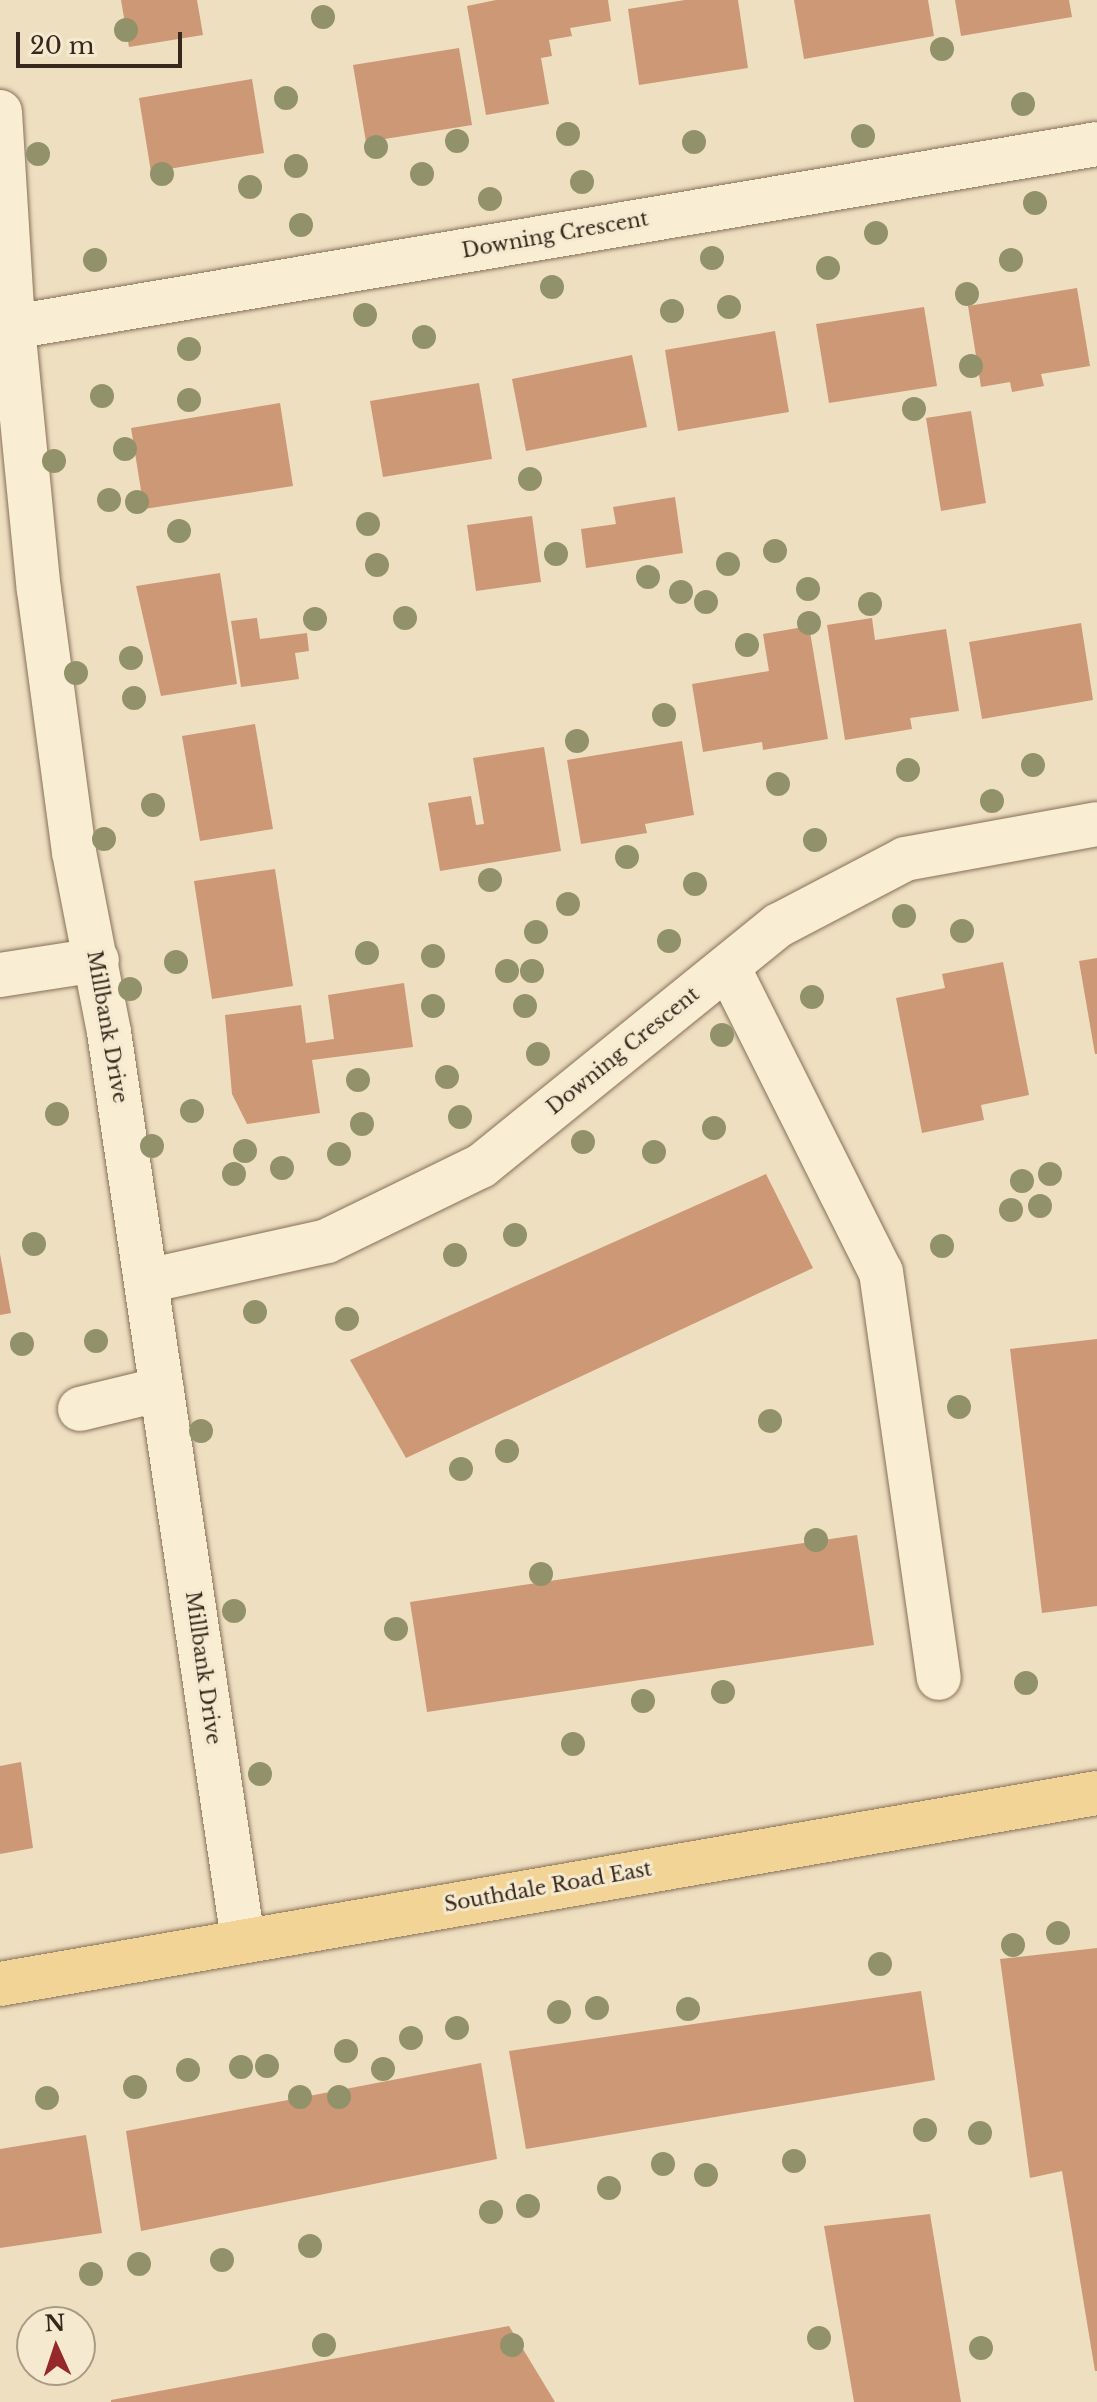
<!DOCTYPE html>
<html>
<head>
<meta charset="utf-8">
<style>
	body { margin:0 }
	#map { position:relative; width:1097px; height:2402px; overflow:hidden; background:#eedfc0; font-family:"Libre Baskerville",serif }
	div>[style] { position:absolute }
	.building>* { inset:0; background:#cc9875 }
	.roads { filter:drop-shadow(0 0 2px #877058) drop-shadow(0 0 2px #877058) }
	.minor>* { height:44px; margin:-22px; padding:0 22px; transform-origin:22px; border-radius:22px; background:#f9edd3 }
	.major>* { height:44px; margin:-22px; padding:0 22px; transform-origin:22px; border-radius:22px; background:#f2d496 }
	.trees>* { width:24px; height:24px; margin:-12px; border-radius:50%; background:#92926a }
	span { translate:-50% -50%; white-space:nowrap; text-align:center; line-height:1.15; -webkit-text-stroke:6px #f5eacf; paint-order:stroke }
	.street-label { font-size:20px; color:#36281c }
	.north { position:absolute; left:16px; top:2306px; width:80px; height:80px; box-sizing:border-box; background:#f5eacf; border:2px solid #a99c87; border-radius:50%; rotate:357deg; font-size:22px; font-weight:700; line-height:32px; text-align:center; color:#36281c }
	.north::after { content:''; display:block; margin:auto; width:28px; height:36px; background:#96272a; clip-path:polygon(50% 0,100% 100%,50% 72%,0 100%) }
	.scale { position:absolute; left:16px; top:32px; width:166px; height:36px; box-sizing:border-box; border:4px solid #36281c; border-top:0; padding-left:10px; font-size:24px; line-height:28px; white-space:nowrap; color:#36281c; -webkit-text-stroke:6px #f5eacf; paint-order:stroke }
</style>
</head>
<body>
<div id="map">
	<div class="building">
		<div style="clip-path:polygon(121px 0,197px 0,203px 35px,129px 47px)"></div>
		<div style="clip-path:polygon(496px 0,608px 0,611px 21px,570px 28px,572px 36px,549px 40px,552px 56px,541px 58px,549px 104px,486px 115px,467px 6px)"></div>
		<div style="clip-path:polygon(685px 0,738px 0,748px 68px,639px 85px,628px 9px)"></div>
		<div style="clip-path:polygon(794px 0,928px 0,934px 36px,804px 59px)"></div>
		<div style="clip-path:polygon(955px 0,1069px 0,1072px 17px,961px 36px)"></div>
		<div style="clip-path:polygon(459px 48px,472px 125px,366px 142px,353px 65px)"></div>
		<div style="clip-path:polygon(252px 79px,264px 153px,151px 172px,139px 98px)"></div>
		<div style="clip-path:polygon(1077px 288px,1090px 366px,1041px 374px,1044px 386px,1012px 392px,1010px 382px,981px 387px,968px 306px)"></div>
		<div style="clip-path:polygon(924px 307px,937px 386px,829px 403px,816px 324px)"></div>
		<div style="clip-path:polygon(775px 331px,789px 412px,678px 431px,665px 350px)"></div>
		<div style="clip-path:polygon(632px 355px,647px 427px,526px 451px,512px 379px)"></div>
		<div style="clip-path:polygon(479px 383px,492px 459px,383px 477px,370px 401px)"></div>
		<div style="clip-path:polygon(280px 403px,293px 486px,144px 509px,131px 428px)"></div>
		<div style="clip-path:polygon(971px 411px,986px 503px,941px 511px,926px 418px)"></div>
		<div style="clip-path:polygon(675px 497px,683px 553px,586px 568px,581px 529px,616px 524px,613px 507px)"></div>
		<div style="clip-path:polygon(532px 516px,541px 582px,476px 591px,467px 525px)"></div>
		<div style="clip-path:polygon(220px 573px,237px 684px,161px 696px,136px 586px)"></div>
		<div style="clip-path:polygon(257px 618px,260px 639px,307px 633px,309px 651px,295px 653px,299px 679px,241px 687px,231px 621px)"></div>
		<div style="clip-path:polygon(872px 618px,875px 640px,946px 629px,959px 711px,910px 718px,912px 729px,845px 740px,827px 625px)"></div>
		<div style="clip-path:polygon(1081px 623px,1093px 700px,982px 719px,969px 642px)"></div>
		<div style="clip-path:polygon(809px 626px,828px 739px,763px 750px,762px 742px,703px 752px,692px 684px,769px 671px,763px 634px)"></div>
		<div style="clip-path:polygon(255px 724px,273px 829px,200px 841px,182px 736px)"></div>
		<div style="clip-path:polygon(682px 741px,694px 815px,645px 824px,647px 833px,581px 844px,567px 760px)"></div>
		<div style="clip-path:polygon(544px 747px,561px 851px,440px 871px,428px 803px,471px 796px,476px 825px,484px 824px,473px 758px)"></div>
		<div style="clip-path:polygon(275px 869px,293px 986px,212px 999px,194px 881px)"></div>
		<div style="clip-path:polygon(1097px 958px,1097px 1054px,1095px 1054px,1079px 961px)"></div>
		<div style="clip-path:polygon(1003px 962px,1029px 1095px,981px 1105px,984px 1120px,922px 1133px,896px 998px,945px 988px,942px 974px)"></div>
		<div style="clip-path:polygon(404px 983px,413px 1047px,312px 1060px,320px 1113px,247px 1124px,232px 1094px,225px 1015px,301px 1005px,306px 1043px,334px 1039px,328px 995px)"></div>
		<div style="clip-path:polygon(766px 1174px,813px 1268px,406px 1458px,350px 1360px)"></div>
		<div style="clip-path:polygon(0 1254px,11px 1313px,0 1315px)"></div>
		<div style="clip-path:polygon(1097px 1339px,1097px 1606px,1042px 1613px,1010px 1349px)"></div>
		<div style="clip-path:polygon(857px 1535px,874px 1645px,427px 1712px,410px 1602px)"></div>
		<div style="clip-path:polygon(21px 1762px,33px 1848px,0 1854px,0 1766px)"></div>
		<div style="clip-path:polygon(1097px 1948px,1097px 2371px,1095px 2371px,1062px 2171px,1030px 2178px,1000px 1959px)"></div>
		<div style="clip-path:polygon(921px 1991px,935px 2080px,526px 2149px,509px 2051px)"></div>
		<div style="clip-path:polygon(481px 2063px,497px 2159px,141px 2231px,126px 2131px)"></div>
		<div style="clip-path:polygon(86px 2135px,102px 2233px,0 2248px,0 2149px)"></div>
		<div style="clip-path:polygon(930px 2214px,961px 2402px,854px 2402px,824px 2226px)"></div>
		<div style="clip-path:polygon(509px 2326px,555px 2402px,111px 2402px,111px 2400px)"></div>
	</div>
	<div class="roads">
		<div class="minor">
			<div style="left:0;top:112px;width:215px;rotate:86.5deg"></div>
			<div style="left:13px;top:327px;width:264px;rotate:84.4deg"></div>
			<div style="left:39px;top:590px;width:264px;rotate:82.4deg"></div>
			<div style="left:74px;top:852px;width:183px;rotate:79deg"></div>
			<div style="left:109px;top:1032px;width:918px;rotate:81.61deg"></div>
			<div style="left:13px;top:327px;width:1099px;rotate:-9.58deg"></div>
			<div style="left:728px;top:967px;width:341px;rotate:63.4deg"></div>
			<div style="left:881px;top:1272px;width:410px;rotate:81.9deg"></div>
			<div style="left:0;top:975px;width:98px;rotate:-8.8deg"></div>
			<div style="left:147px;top:1281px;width:184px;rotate:-12.5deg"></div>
			<div style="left:327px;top:1241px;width:171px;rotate:-26deg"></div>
			<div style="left:481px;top:1166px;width:383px;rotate:-39deg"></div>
			<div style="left:779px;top:925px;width:142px;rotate:-27.6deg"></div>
			<div style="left:905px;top:859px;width:195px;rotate:-10.3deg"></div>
			<div style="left:80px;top:1409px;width:84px;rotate:-13.7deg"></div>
		</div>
		<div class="major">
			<div style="left:0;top:1984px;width:1114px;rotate:-9.88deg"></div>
		</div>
	</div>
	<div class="trees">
		<div style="left:323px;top:17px"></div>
		<div style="left:126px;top:30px"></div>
		<div style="left:942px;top:49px"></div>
		<div style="left:286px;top:98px"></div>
		<div style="left:1023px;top:104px"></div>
		<div style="left:568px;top:134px"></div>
		<div style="left:863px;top:136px"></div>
		<div style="left:457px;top:141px"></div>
		<div style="left:694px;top:142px"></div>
		<div style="left:376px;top:147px"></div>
		<div style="left:38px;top:154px"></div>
		<div style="left:296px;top:166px"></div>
		<div style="left:162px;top:174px"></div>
		<div style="left:422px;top:174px"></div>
		<div style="left:582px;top:182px"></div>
		<div style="left:250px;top:187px"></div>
		<div style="left:490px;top:199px"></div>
		<div style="left:1035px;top:203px"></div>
		<div style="left:301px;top:225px"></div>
		<div style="left:876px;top:233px"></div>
		<div style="left:712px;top:258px"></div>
		<div style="left:95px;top:260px"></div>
		<div style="left:1011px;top:260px"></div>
		<div style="left:828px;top:268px"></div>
		<div style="left:552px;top:287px"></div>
		<div style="left:967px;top:294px"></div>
		<div style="left:729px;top:307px"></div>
		<div style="left:672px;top:311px"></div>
		<div style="left:365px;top:315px"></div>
		<div style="left:424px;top:337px"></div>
		<div style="left:189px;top:349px"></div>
		<div style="left:971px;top:366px"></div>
		<div style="left:102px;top:396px"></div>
		<div style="left:189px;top:400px"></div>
		<div style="left:914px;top:409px"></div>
		<div style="left:125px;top:449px"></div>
		<div style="left:54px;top:461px"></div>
		<div style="left:530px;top:479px"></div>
		<div style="left:109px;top:500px"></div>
		<div style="left:137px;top:502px"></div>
		<div style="left:368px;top:524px"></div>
		<div style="left:179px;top:531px"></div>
		<div style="left:775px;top:551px"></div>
		<div style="left:556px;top:554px"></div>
		<div style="left:728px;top:564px"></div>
		<div style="left:377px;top:565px"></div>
		<div style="left:648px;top:577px"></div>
		<div style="left:808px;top:589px"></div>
		<div style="left:681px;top:592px"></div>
		<div style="left:706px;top:602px"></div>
		<div style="left:870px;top:604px"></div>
		<div style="left:405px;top:618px"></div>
		<div style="left:315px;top:619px"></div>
		<div style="left:809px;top:623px"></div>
		<div style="left:747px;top:645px"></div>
		<div style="left:131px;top:658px"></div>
		<div style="left:76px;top:673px"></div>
		<div style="left:134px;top:698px"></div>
		<div style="left:664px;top:715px"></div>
		<div style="left:577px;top:741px"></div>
		<div style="left:1033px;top:765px"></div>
		<div style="left:908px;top:770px"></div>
		<div style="left:778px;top:784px"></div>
		<div style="left:992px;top:801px"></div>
		<div style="left:153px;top:805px"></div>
		<div style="left:104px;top:839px"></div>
		<div style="left:815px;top:840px"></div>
		<div style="left:627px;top:857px"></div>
		<div style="left:490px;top:880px"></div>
		<div style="left:695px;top:884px"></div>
		<div style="left:568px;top:904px"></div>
		<div style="left:904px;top:916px"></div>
		<div style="left:962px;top:931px"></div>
		<div style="left:536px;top:932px"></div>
		<div style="left:669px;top:941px"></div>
		<div style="left:367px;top:953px"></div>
		<div style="left:433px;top:956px"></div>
		<div style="left:176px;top:962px"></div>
		<div style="left:507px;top:971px"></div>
		<div style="left:532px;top:971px"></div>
		<div style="left:130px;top:989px"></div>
		<div style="left:812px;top:997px"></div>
		<div style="left:433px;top:1006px"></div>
		<div style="left:525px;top:1006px"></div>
		<div style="left:722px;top:1035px"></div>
		<div style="left:538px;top:1054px"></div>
		<div style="left:447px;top:1077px"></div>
		<div style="left:358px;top:1080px"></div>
		<div style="left:192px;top:1111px"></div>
		<div style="left:57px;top:1114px"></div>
		<div style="left:460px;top:1117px"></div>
		<div style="left:362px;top:1124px"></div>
		<div style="left:714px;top:1128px"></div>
		<div style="left:583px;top:1142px"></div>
		<div style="left:152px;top:1146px"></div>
		<div style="left:245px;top:1151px"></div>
		<div style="left:654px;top:1152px"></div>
		<div style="left:339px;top:1154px"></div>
		<div style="left:282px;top:1168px"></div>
		<div style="left:234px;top:1174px"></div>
		<div style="left:1050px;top:1174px"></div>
		<div style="left:1022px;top:1181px"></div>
		<div style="left:1040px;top:1206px"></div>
		<div style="left:1011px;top:1210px"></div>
		<div style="left:515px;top:1235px"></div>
		<div style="left:34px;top:1244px"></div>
		<div style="left:942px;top:1246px"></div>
		<div style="left:455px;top:1255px"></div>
		<div style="left:255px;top:1312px"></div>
		<div style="left:347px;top:1319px"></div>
		<div style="left:96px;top:1341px"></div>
		<div style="left:22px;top:1344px"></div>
		<div style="left:959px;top:1407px"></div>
		<div style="left:770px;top:1421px"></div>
		<div style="left:201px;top:1431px"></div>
		<div style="left:507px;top:1451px"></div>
		<div style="left:461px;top:1469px"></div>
		<div style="left:816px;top:1540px"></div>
		<div style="left:541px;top:1574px"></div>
		<div style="left:234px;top:1611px"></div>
		<div style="left:396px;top:1629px"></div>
		<div style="left:1026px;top:1683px"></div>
		<div style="left:723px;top:1692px"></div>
		<div style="left:643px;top:1701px"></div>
		<div style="left:573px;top:1744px"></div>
		<div style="left:260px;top:1774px"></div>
		<div style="left:1058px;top:1933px"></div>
		<div style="left:1013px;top:1945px"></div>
		<div style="left:880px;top:1964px"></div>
		<div style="left:597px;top:2008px"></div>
		<div style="left:688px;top:2009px"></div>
		<div style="left:559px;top:2012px"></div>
		<div style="left:457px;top:2028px"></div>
		<div style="left:411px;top:2038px"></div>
		<div style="left:346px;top:2051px"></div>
		<div style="left:267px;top:2066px"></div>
		<div style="left:241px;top:2067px"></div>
		<div style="left:383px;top:2069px"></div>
		<div style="left:188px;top:2070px"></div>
		<div style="left:135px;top:2087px"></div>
		<div style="left:300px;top:2097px"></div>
		<div style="left:339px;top:2097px"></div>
		<div style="left:47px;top:2098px"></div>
		<div style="left:925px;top:2130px"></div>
		<div style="left:980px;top:2133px"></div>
		<div style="left:794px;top:2161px"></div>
		<div style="left:663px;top:2164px"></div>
		<div style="left:706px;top:2175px"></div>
		<div style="left:609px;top:2188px"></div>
		<div style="left:528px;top:2206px"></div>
		<div style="left:491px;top:2212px"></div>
		<div style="left:310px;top:2246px"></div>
		<div style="left:222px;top:2260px"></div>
		<div style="left:139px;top:2264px"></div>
		<div style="left:91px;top:2274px"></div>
		<div style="left:819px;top:2338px"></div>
		<div style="left:324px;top:2345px"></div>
		<div style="left:512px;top:2345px"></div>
		<div style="left:981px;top:2348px"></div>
	</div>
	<div class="street-label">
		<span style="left:555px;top:235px;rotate:-10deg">Downing Crescent</span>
		<span style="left:107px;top:1027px;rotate:80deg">Millbank Drive</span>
		<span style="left:623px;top:1051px;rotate:-39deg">Downing Crescent</span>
		<span style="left:203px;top:1668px;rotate:82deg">Millbank Drive</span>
		<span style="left:548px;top:1887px;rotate:-10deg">Southdale Road East</span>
	</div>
	<div class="north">N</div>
	<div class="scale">20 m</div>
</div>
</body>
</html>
